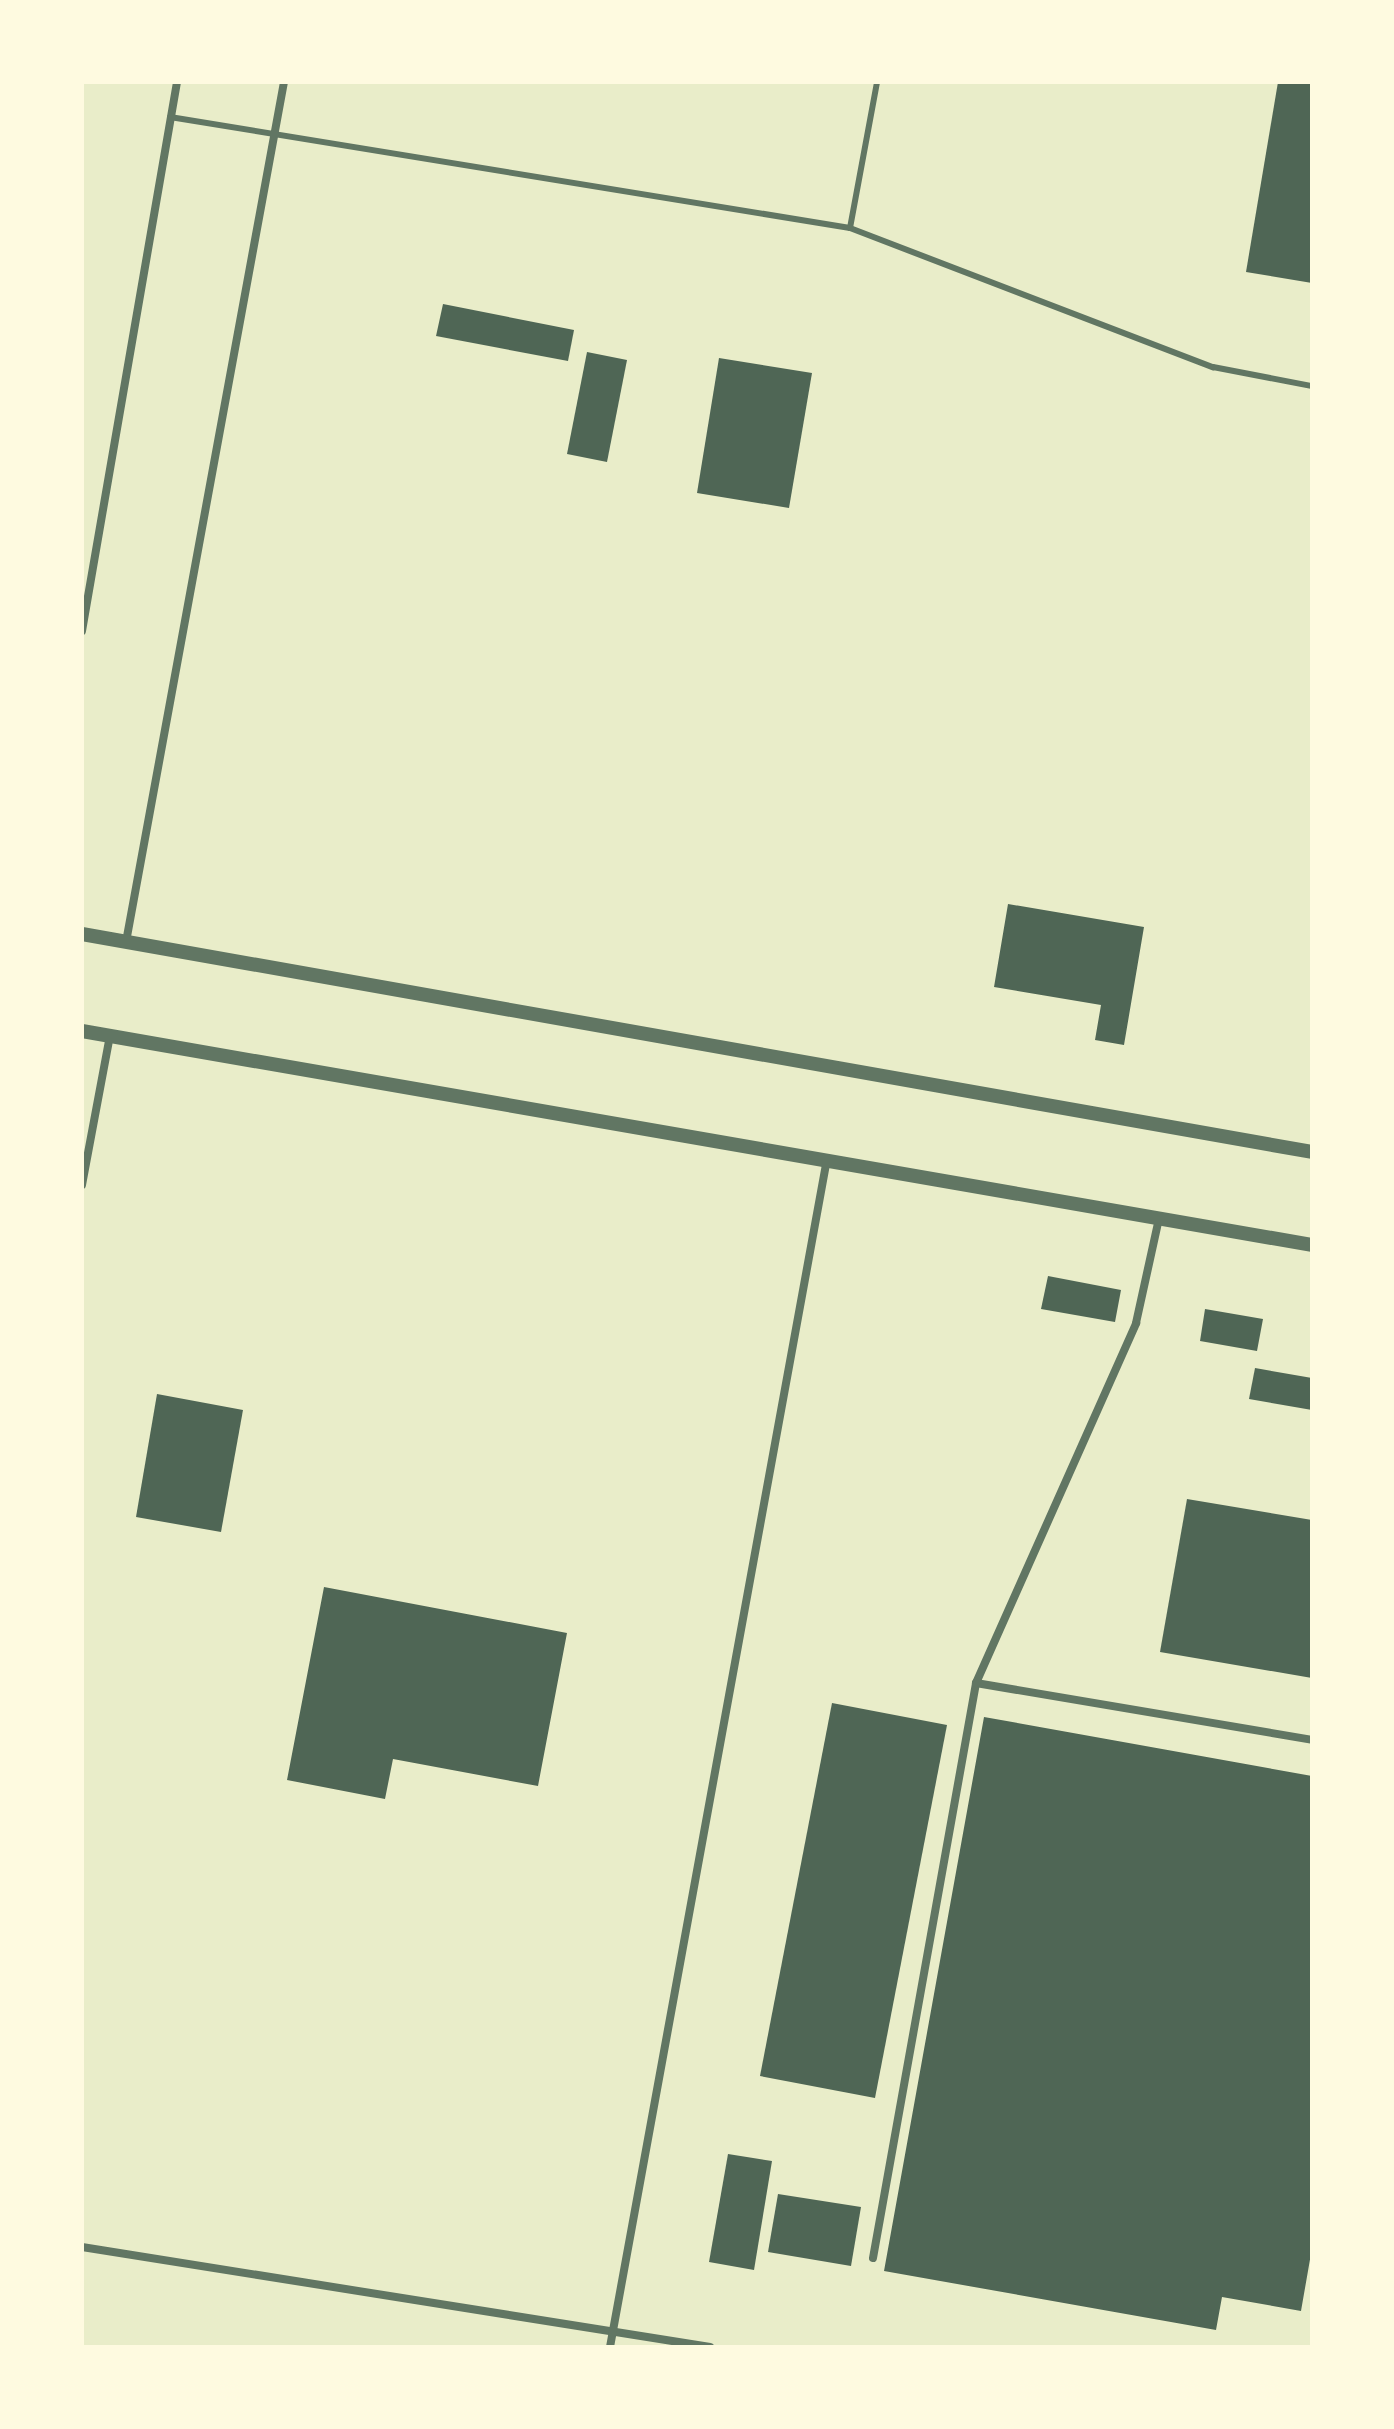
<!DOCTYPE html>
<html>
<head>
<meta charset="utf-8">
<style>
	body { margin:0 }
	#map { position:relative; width:1394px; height:2429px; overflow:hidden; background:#e9edc9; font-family:"IBM Plex Sans",sans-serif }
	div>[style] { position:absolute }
	.building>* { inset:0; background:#4f6655 }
	.service>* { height:6px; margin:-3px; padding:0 3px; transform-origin:3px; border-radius:3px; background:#617663 }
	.minor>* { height:8px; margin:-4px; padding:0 4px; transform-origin:4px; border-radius:4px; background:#617663 }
	.tertiary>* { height:14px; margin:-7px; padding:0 7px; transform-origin:7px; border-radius:7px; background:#617663 }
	span { translate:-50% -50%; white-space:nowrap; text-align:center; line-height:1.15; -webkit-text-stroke:7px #fefae0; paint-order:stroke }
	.frame { position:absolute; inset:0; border:84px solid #fefae0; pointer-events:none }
</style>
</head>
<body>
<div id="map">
	<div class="building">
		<div style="clip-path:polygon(1278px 82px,1312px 82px,1312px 283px,1246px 272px)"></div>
		<div style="clip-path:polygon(443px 304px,574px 330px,568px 361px,436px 336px)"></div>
		<div style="clip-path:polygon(587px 352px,627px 360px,607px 462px,567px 454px)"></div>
		<div style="clip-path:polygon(719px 358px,812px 373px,789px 508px,697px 493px)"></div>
		<div style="clip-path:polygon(1008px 904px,1144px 927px,1124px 1045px,1095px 1040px,1101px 1005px,994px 987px)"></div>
		<div style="clip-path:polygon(1048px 1276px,1121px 1290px,1115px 1322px,1041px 1309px)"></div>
		<div style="clip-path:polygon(1205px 1309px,1263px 1319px,1257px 1351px,1200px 1341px)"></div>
		<div style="clip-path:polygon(1255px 1368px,1312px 1378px,1312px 1410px,1249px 1399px)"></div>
		<div style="clip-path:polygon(157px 1394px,243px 1410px,221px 1532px,136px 1517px)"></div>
		<div style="clip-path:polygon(1187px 1499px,1312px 1520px,1312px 1678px,1160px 1652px)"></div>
		<div style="clip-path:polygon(324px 1587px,567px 1633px,538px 1786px,393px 1759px,385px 1799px,287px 1780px)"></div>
		<div style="clip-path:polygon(832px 1703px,947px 1725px,875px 2098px,760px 2076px)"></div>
		<div style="clip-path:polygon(984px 1717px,1312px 1776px,1312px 2248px,1301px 2311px,1222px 2297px,1216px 2330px,884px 2271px)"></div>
		<div style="clip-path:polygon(728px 2154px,772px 2161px,754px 2270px,709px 2262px)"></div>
		<div style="clip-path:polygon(778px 2194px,861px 2207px,851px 2266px,768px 2252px)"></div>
	</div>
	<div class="service">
		<div style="left:170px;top:117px;width:689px;rotate:9.27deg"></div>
		<div style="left:850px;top:228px;width:389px;rotate:21deg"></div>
		<div style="left:1213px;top:367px;width:101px;rotate:10.9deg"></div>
		<div style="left:850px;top:228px;width:148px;rotate:-79.5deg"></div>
	</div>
	<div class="minor">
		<div style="left:82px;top:631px;width:557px;rotate:-80.18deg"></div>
		<div style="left:126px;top:942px;width:874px;rotate:-79.59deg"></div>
		<div style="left:82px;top:1185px;width:153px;rotate:-79.4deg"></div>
		<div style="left:976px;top:1683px;width:341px;rotate:9.6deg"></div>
		<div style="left:82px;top:2247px;width:636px;rotate:9.05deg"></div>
		<div style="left:873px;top:2258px;width:584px;rotate:-79.84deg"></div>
		<div style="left:976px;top:1683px;width:394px;rotate:-66deg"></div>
		<div style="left:1136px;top:1323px;width:107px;rotate:-77.6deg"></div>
		<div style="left:610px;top:2347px;width:1208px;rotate:-79.65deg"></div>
	</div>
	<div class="tertiary">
		<div style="left:82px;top:934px;width:1249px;rotate:10.05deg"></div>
		<div style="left:82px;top:1031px;width:1248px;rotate:9.87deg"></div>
	</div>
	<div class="frame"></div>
</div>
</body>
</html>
